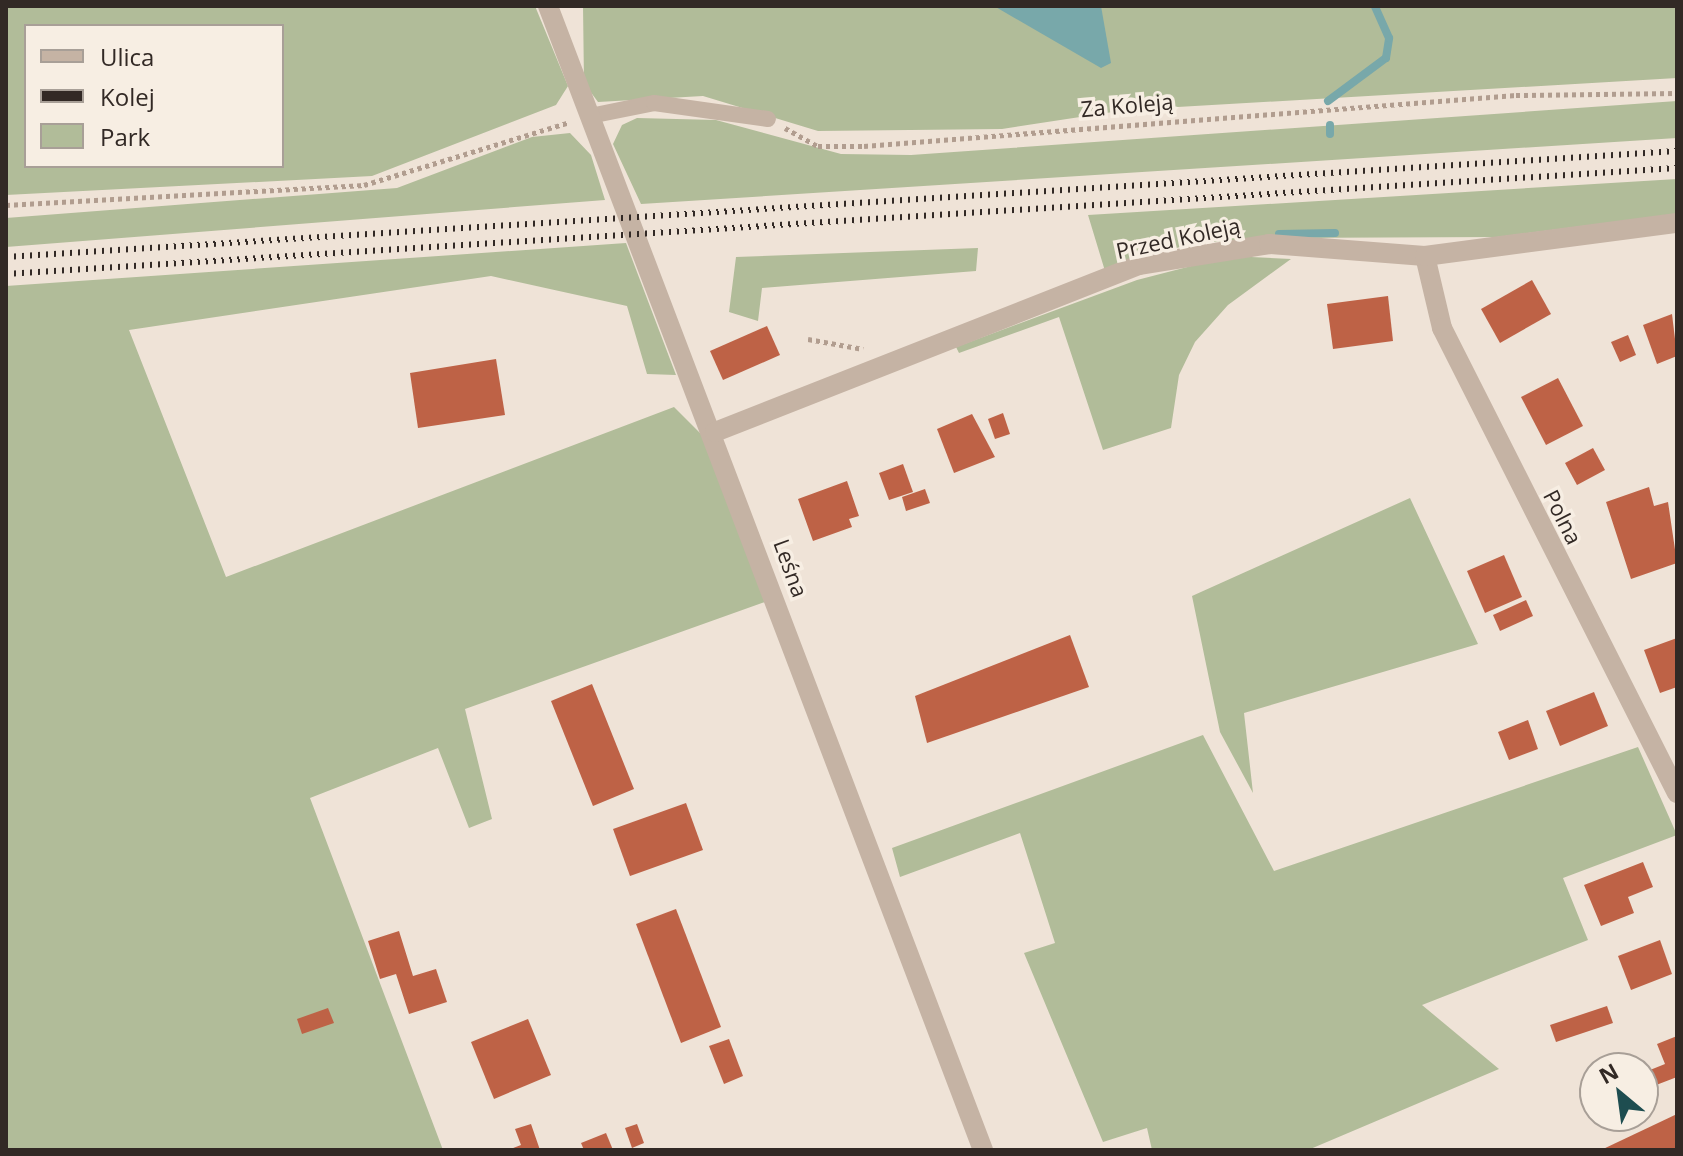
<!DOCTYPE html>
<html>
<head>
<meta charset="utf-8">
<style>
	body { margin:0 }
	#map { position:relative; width:1683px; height:1156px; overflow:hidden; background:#efe3d7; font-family:"Open Sans",sans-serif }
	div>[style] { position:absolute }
	.green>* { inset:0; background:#b1bc99 }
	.water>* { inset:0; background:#78a8aa }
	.stream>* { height:8px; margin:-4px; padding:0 4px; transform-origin:4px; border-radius:4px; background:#78a8aa }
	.building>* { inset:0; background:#be6246 }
	.path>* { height:5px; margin-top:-2.5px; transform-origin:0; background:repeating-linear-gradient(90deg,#b19d8f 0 4px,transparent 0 8px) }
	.service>* { height:16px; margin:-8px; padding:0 8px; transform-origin:8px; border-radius:8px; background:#c5b3a4 }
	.minor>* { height:20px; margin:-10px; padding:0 10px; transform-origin:10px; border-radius:10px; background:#c5b3a4 }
	.rail>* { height:6px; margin-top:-3px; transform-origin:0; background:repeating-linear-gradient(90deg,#322925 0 2px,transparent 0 8px) }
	span { translate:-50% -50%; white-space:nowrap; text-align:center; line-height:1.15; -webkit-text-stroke:7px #f7eee3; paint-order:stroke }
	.street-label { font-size:22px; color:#322925 }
	.frame { position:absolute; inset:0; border:8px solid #322925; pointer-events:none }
	.legend { position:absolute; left:24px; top:24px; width:260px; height:144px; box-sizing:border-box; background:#f7eee3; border:2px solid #a89f97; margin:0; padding:10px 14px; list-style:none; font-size:24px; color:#322925 }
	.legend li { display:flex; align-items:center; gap:16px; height:40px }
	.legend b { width:40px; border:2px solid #a89f97 }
	.north { position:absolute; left:1579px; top:1052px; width:80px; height:80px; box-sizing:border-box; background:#f7eee3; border:2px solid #a89f97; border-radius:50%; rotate:331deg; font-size:22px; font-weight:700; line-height:32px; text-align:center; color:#322925 }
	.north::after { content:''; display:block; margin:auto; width:28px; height:36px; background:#1e4d50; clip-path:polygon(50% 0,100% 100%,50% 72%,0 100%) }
</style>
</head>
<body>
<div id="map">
	<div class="green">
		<div style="clip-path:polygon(evenodd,6px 6px,535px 6px,568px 86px,556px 105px,372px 176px,6px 195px,6px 6px,26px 26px,282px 26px,282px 166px,26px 166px,26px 26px)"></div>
		<div style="clip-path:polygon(583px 6px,1677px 6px,1677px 78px,1126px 110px,1002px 129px,818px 131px,703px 96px,598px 102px,584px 83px)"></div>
		<div style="clip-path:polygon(1677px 101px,1677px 138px,641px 204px,613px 144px,622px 125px,637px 118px,716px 120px,841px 154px,911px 155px)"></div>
		<div style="clip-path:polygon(570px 133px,591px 155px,605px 200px,6px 247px,6px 218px,397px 188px,532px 137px)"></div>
		<div style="clip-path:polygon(1677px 179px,1677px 214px,1497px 237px,1253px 238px,1186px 245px,1105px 271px,1088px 215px)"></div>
		<div style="clip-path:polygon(626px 243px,676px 375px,647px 374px,627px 306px,491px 276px,129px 330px,226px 577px,674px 407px,707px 440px,765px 602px,465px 709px,492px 819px,469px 828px,438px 748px,310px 798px,443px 1150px,6px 1150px,6px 286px)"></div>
		<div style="clip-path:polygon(978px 248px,976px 271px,762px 288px,758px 321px,729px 312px,736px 257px)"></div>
		<div style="clip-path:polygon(1230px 256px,1291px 259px,1228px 305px,1195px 342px,1179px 375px,1171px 428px,1103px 450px,1059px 317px,959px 353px,956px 347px,1137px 280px)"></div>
		<div style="clip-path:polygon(1410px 498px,1478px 644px,1244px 713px,1253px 793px,1220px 732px,1192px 596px)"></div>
		<div style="clip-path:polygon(1203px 735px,1274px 871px,1638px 747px,1677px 835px,1563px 878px,1588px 940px,1422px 1005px,1499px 1069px,1308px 1150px,1152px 1150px,1147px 1128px,1103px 1142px,1024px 953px,1055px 943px,1020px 833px,900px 877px,892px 848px)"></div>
	</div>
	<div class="water">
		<div style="clip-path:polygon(994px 6px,1101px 6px,1111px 63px,1101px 68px)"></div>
	</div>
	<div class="stream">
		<div style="left:1328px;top:101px;width:72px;rotate:-36.6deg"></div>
		<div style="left:1386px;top:58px;width:20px;rotate:-81deg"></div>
		<div style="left:1389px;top:38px;width:35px;rotate:-114deg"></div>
		<div style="left:1330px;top:125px;width:9px;rotate:90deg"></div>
		<div style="left:1279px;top:234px;width:56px;rotate:-1deg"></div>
	</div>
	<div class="building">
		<div style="clip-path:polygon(1532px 280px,1551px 314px,1500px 343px,1481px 309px)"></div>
		<div style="clip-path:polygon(1388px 296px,1393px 341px,1333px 349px,1327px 304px)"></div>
		<div style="clip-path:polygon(1672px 314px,1677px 356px,1657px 364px,1643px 325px)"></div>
		<div style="clip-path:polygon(767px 326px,780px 355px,723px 380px,710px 351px)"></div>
		<div style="clip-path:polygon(1628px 335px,1636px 355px,1620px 362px,1611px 342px)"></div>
		<div style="clip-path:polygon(496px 359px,505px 415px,418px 428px,410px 373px)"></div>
		<div style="clip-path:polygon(1558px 378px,1583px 426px,1546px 445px,1521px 397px)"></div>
		<div style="clip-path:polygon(1003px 413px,1010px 434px,995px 439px,988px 419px)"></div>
		<div style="clip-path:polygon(972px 414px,995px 457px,954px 473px,937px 429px)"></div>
		<div style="clip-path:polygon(1593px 448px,1605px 470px,1577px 485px,1565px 463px)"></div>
		<div style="clip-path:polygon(903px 464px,913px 492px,889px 500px,879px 473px)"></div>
		<div style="clip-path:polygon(847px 481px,859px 516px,849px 519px,852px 527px,813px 541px,798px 499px)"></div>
		<div style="clip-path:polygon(1649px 487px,1654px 506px,1668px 502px,1677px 563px,1631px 579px,1606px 502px)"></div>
		<div style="clip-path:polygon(925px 489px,930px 503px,906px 511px,902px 497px)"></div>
		<div style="clip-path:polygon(1504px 555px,1522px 597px,1485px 613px,1467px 571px)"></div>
		<div style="clip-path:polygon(1526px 600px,1533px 616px,1500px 631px,1493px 615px)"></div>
		<div style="clip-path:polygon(1070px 635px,1089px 687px,927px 743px,915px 696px)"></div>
		<div style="clip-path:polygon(1677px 638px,1677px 687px,1660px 693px,1644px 650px)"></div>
		<div style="clip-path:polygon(592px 684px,634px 789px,593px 806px,551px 701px)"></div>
		<div style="clip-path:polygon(1594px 692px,1608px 726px,1560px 746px,1546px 711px)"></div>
		<div style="clip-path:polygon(1528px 720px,1538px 749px,1509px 760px,1498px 732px)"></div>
		<div style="clip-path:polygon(686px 803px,703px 850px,630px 876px,613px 829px)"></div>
		<div style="clip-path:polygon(1643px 862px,1653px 887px,1628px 897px,1634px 913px,1601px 926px,1584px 885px)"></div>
		<div style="clip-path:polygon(676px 909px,721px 1027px,681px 1043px,636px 924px)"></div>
		<div style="clip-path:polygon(399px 931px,413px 976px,436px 969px,447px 1002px,409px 1014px,396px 974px,380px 979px,368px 941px)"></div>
		<div style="clip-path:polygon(1660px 940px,1672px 974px,1631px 990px,1618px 956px)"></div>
		<div style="clip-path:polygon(1607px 1006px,1613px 1023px,1556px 1042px,1550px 1025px)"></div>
		<div style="clip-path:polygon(328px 1008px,334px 1023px,302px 1034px,297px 1019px)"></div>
		<div style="clip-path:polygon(528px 1019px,551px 1075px,494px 1099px,471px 1042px)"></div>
		<div style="clip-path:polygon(1677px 1036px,1677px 1077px,1651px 1087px,1645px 1072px,1665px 1064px,1657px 1044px)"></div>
		<div style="clip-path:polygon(729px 1039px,743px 1076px,724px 1084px,709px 1046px)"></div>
		<div style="clip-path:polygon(1677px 1114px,1677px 1150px,1601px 1150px)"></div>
		<div style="clip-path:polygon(531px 1124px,540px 1150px,508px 1150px,521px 1145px,515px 1129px)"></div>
		<div style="clip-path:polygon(637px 1124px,644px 1143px,632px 1148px,625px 1128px)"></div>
		<div style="clip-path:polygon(606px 1133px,613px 1150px,584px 1150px,581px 1143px)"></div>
	</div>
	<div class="path">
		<div style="left:785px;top:128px;width:38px;rotate:29deg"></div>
		<div style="left:818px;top:146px;width:46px"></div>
		<div style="left:864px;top:146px;width:654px;rotate:-4.47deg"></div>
		<div style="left:1516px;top:95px;width:161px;rotate:-0.7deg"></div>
		<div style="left:6px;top:205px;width:359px;rotate:-3.2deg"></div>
		<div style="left:364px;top:185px;width:215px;rotate:-17deg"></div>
		<div style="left:808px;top:339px;width:56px;rotate:10.3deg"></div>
	</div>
	<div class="service">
		<div style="left:590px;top:116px;width:65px;rotate:-11.5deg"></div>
		<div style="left:654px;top:103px;width:115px;rotate:8deg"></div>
	</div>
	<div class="minor">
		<div style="left:548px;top:6px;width:1224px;rotate:69.18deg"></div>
		<div style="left:1425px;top:256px;width:74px;rotate:76.7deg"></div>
		<div style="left:1442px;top:328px;width:521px;rotate:63.19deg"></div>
		<div style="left:715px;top:432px;width:457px;rotate:-21.5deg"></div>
		<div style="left:1140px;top:265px;width:131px;rotate:-9.2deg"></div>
		<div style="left:1269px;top:244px;width:156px;rotate:4.4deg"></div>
		<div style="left:1425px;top:256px;width:254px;rotate:-7.5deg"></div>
	</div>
	<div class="rail">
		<div style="left:6px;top:257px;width:1674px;rotate:-3.63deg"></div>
		<div style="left:6px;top:274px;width:1674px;rotate:-3.63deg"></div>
	</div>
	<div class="street-label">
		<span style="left:1127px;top:105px;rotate:-5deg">Za Koleją</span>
		<span style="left:1178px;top:238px;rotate:-12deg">Przed Koleją</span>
		<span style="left:1563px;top:517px;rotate:63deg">Polna</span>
		<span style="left:791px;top:568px;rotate:70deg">Leśna</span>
	</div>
	<div class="frame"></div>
	<ul class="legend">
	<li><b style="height:10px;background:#c5b3a4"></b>Ulica</li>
	<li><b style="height:10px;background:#322925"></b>Kolej</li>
	<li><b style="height:22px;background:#b1bc99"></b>Park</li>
	</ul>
	<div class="north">N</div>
</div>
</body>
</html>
